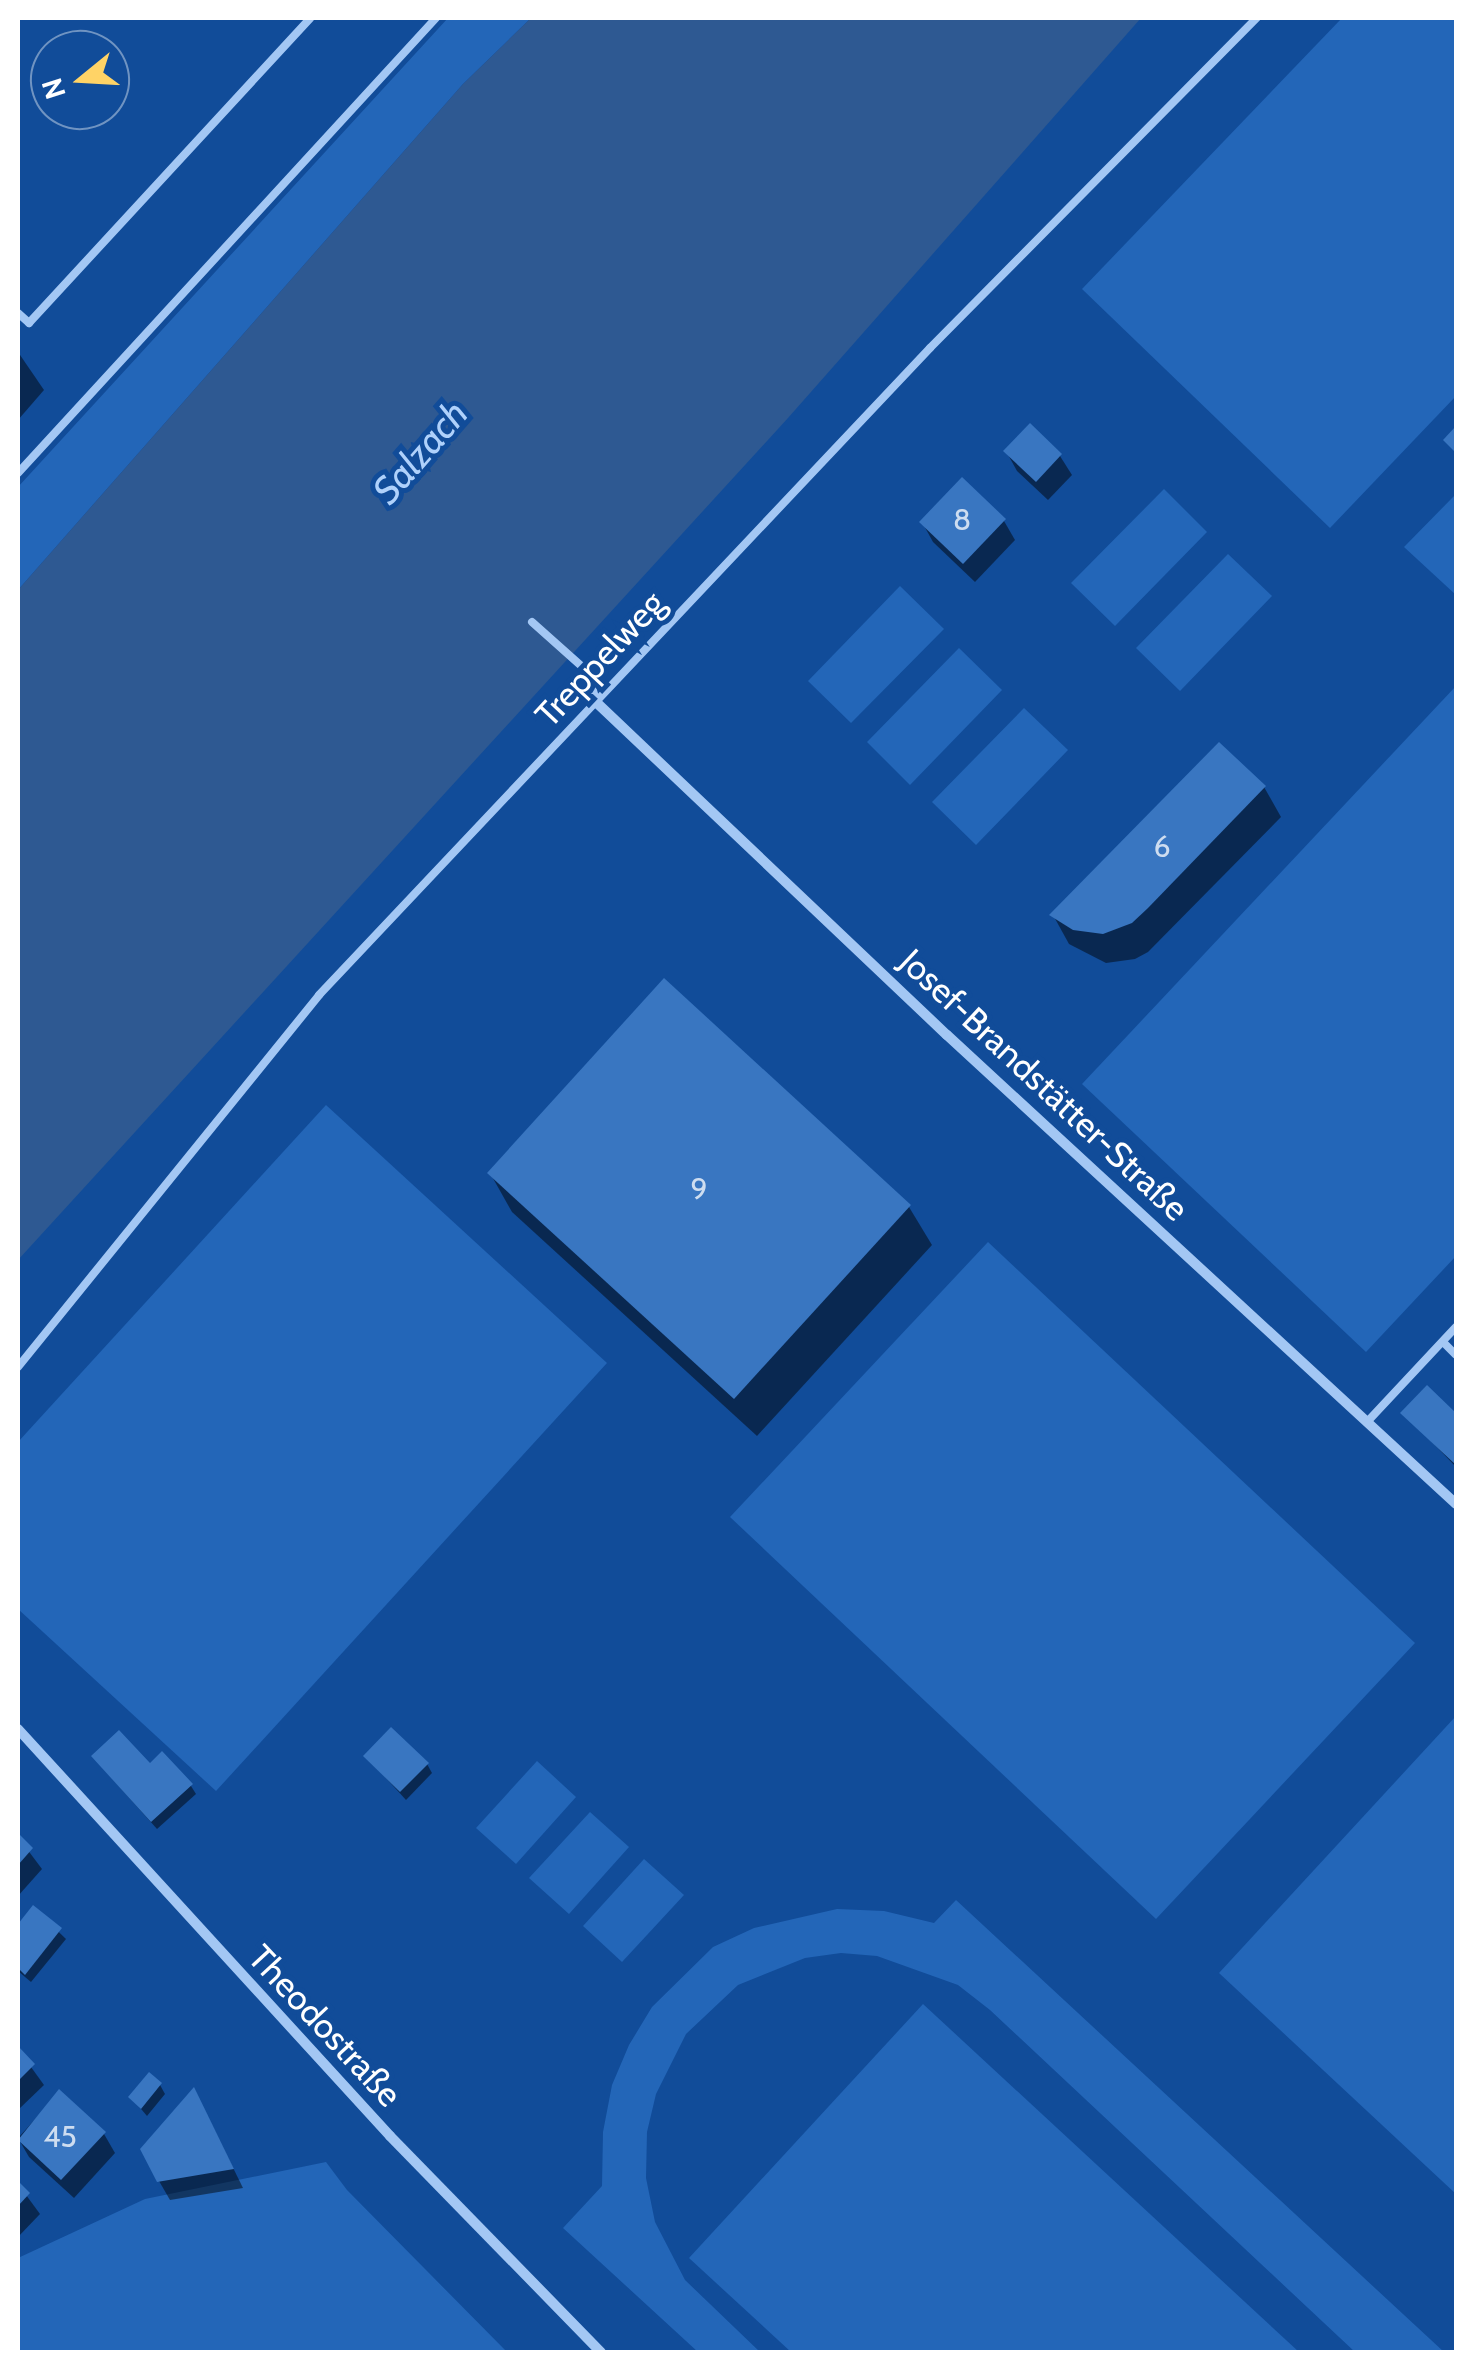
<!DOCTYPE html>
<html>
<head>
<meta charset="utf-8">
<style>
	body { margin:0 }
	#map { position:relative; width:1474px; height:2370px; overflow:hidden; background:#114c99; font-family:Cabin,sans-serif }
	div>[style] { position:absolute }
	.green>* { inset:0; background:#2366b8 }
	.water>* { inset:0; background:#2e5992 }
	.shadow>* { inset:0; background:#0007 }
	.building>* { inset:0; background:#3976c1 }
	.lane>* { height:8px; margin:-4px; padding:0 4px; transform-origin:4px; border-radius:4px; background:#a3c7f4 }
	.street>* { height:10px; margin:-5px; padding:0 5px; transform-origin:5px; border-radius:5px; background:#a3c7f4 }
	span { translate:-50% -50%; white-space:nowrap; text-align:center; line-height:1.15; -webkit-text-stroke:10px #114c99; paint-order:stroke }
	.number-label { font-size:30px; color:#ceddf0 }
	.number-label span { -webkit-text-stroke-width:0 }
	.street-label { font-size:35px; color:#fff }
	.water-label { font-size:38px; color:#afd1fb; font-style:italic }
	.frame { position:absolute; inset:0; border:20px solid #fff; pointer-events:none }
	.north { position:absolute; left:30px; top:30px; width:100px; height:100px; box-sizing:border-box; background:#114c99; border:2px solid #7094c2; border-radius:50%; rotate:252deg; font-size:28px; font-weight:700; line-height:40px; text-align:center; color:#fff }
	.north::after { content:''; display:block; margin:auto; width:35px; height:45px; background:#ffd366; clip-path:polygon(50% 0,100% 100%,50% 72%,0 100%) }
</style>
</head>
<body>
<div id="map">
	<div class="green">
		<div style="clip-path:polygon(448px 18px,531px 18px,463px 84px,18px 590px,18px 487px)"></div>
		<div style="clip-path:polygon(1342px 18px,1456px 18px,1456px 396px,1330px 528px,1082px 289px)"></div>
		<div style="clip-path:polygon(1164px 489px,1207px 532px,1115px 626px,1071px 583px)"></div>
		<div style="clip-path:polygon(1456px 494px,1456px 595px,1404px 547px)"></div>
		<div style="clip-path:polygon(1228px 554px,1272px 596px,1180px 691px,1136px 648px)"></div>
		<div style="clip-path:polygon(900px 586px,944px 629px,851px 723px,808px 681px)"></div>
		<div style="clip-path:polygon(959px 648px,1002px 690px,910px 785px,867px 742px)"></div>
		<div style="clip-path:polygon(1456px 686px,1456px 1256px,1366px 1352px,1082px 1084px)"></div>
		<div style="clip-path:polygon(1024px 708px,1068px 750px,976px 845px,932px 802px)"></div>
		<div style="clip-path:polygon(326px 1105px,607px 1363px,216px 1791px,18px 1609px,18px 1442px)"></div>
		<div style="clip-path:polygon(988px 1242px,1415px 1643px,1156px 1919px,730px 1517px)"></div>
		<div style="clip-path:polygon(1456px 1716px,1456px 2194px,1219px 1973px)"></div>
		<div style="clip-path:polygon(537px 1761px,576px 1797px,516px 1864px,476px 1828px)"></div>
		<div style="clip-path:polygon(590px 1812px,629px 1847px,569px 1914px,529px 1878px)"></div>
		<div style="clip-path:polygon(644px 1859px,684px 1895px,622px 1962px,583px 1926px)"></div>
		<div style="clip-path:polygon(956px 1900px,1444px 2352px,1355px 2352px,990px 2010px,958px 1985px,877px 1956px,841px 1953px,805px 1958px,738px 1985px,686px 2034px,656px 2094px,647px 2132px,646px 2178px,655px 2222px,685px 2280px,760px 2352px,698px 2352px,563px 2228px,602px 2186px,603px 2132px,612px 2085px,629px 2045px,652px 2007px,713px 1947px,754px 1928px,837px 1909px,884px 1911px,934px 1923px)"></div>
		<div style="clip-path:polygon(923px 2004px,1299px 2352px,791px 2352px,689px 2258px)"></div>
		<div style="clip-path:polygon(326px 2162px,347px 2190px,507px 2352px,18px 2352px,18px 2258px,145px 2199px)"></div>
	</div>
	<div class="water">
		<div style="clip-path:polygon(531px 18px,1141px 18px,788px 418px,18px 1260px,18px 590px,463px 84px)"></div>
	</div>
	<div class="shadow">
		<div style="clip-path:polygon(18px 352px,44px 390px,18px 420px)"></div>
		<div style="clip-path:polygon(1030px 426px,1060px 456px,1072px 475px,1048px 500px,1017px 471px,1006px 451px)"></div>
		<div style="clip-path:polygon(1004px 521px,1015px 540px,975px 582px,933px 542px,922px 522px)"></div>
		<div style="clip-path:polygon(1264px 787px,1281px 817px,1148px 952px,1135px 959px,1106px 963px,1069px 944px,1053px 915px)"></div>
		<div style="clip-path:polygon(490px 1173px,909px 1207px,932px 1245px,757px 1436px,512px 1212px)"></div>
		<div style="clip-path:polygon(1427px 1388px,1456px 1416px,1456px 1467px,1404px 1413px)"></div>
		<div style="clip-path:polygon(366px 1756px,427px 1764px,432px 1773px,406px 1800px)"></div>
		<div style="clip-path:polygon(100px 1765px,150px 1766px,191px 1786px,196px 1794px,157px 1829px)"></div>
		<div style="clip-path:polygon(18px 1837px,42px 1869px,18px 1896px)"></div>
		<div style="clip-path:polygon(34px 1908px,66px 1939px,31px 1982px,18px 1971px,18px 1928px)"></div>
		<div style="clip-path:polygon(18px 2049px,44px 2085px,18px 2110px)"></div>
		<div style="clip-path:polygon(160px 2085px,165px 2094px,147px 2116px,131px 2097px)"></div>
		<div style="clip-path:polygon(59px 2093px,104px 2134px,115px 2153px,74px 2198px,29px 2157px,18px 2138px)"></div>
		<div style="clip-path:polygon(204px 2109px,243px 2188px,170px 2200px,159px 2181px)"></div>
		<div style="clip-path:polygon(18px 2184px,40px 2214px,18px 2237px)"></div>
	</div>
	<div class="building">
		<div style="clip-path:polygon(1030px 423px,1062px 454px,1036px 482px,1003px 451px)"></div>
		<div style="clip-path:polygon(1456px 426px,1456px 453px,1443px 440px)"></div>
		<div style="clip-path:polygon(962px 477px,1006px 519px,963px 564px,919px 522px)"></div>
		<div style="clip-path:polygon(1219px 742px,1266px 786px,1148px 908px,1132px 923px,1103px 934px,1073px 930px,1049px 915px)"></div>
		<div style="clip-path:polygon(664px 978px,911px 1205px,734px 1399px,487px 1173px)"></div>
		<div style="clip-path:polygon(1427px 1385px,1456px 1413px,1456px 1465px,1400px 1413px)"></div>
		<div style="clip-path:polygon(391px 1727px,429px 1763px,400px 1792px,363px 1756px)"></div>
		<div style="clip-path:polygon(119px 1730px,150px 1763px,162px 1751px,193px 1784px,151px 1822px,91px 1756px)"></div>
		<div style="clip-path:polygon(18px 1833px,33px 1848px,18px 1865px)"></div>
		<div style="clip-path:polygon(33px 1905px,62px 1928px,25px 1975px,18px 1968px,18px 1924px)"></div>
		<div style="clip-path:polygon(18px 2046px,35px 2064px,18px 2081px)"></div>
		<div style="clip-path:polygon(149px 2072px,162px 2083px,141px 2109px,128px 2097px)"></div>
		<div style="clip-path:polygon(194px 2087px,234px 2169px,157px 2182px,140px 2149px)"></div>
		<div style="clip-path:polygon(59px 2089px,106px 2132px,61px 2180px,18px 2140px)"></div>
		<div style="clip-path:polygon(18px 2181px,30px 2193px,18px 2206px)"></div>
	</div>
	<div class="lane">
		<div style="left:18px;top:313px;width:15px;rotate:42deg"></div>
		<div style="left:29px;top:323px;width:415px;rotate:-47.3deg"></div>
		<div style="left:18px;top:473px;width:618px;rotate:-47.43deg"></div>
		<div style="left:532px;top:622px;width:74px;rotate:41.7deg"></div>
		<div style="left:587px;top:671px;width:34px;rotate:73deg"></div>
		<div style="left:1443px;top:1342px;width:18px;rotate:45deg"></div>
		<div style="left:18px;top:1367px;width:479px;rotate:-51deg"></div>
		<div style="left:319px;top:995px;width:890px;rotate:-46.64deg"></div>
		<div style="left:930px;top:348px;width:465px;rotate:-45.3deg"></div>
		<div style="left:1368px;top:1421px;width:129px;rotate:-46.9deg"></div>
	</div>
	<div class="street">
		<div style="left:597px;top:703px;width:482px;rotate:43.5deg"></div>
		<div style="left:947px;top:1035px;width:692px;rotate:42.66deg"></div>
		<div style="left:18px;top:1729px;width:551px;rotate:47.57deg"></div>
		<div style="left:390px;top:2136px;width:302px;rotate:45.7deg"></div>
	</div>
	<div class="number-label">
		<span style="left:962px;top:520px">8</span>
		<span style="left:1162px;top:847px">6</span>
		<span style="left:699px;top:1189px">9</span>
		<span style="left:60px;top:2137px">45</span>
	</div>
	<div class="street-label">
		<span style="left:600px;top:659px;rotate:-47deg">Treppelweg</span>
		<span style="left:1044px;top:1085px;rotate:43deg">Josef-Brandstätter-Straße</span>
		<span style="left:325px;top:2026px;rotate:47deg">Theodostraße</span>
	</div>
	<div class="water-label">
		<span style="left:420px;top:452px;rotate:-49deg">Salzach</span>
	</div>
	<div class="frame"></div>
	<div class="north">N</div>
</div>
</body>
</html>
